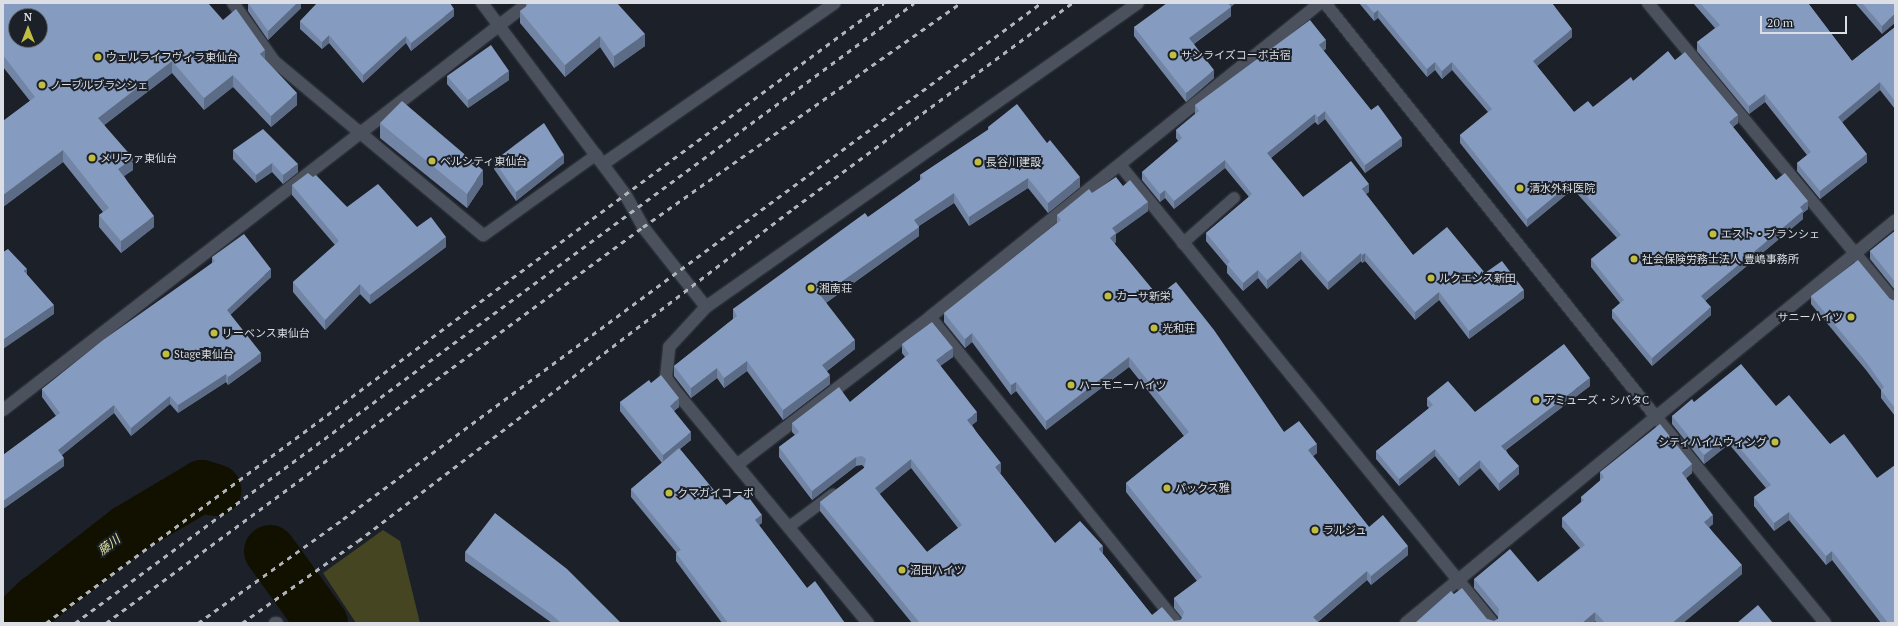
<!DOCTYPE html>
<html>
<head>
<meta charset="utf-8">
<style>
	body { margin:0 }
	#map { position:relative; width:1898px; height:626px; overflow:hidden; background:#1b2029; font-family:"PT Serif","Noto Sans JP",serif }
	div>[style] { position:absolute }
	.green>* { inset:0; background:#454522 }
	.river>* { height:52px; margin:-26px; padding:0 26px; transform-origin:26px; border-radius:26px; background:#121100 }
	.roads { filter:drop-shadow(0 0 1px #393d45) drop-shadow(0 0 1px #393d45) }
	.lane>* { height:11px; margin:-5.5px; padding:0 5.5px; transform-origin:5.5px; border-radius:5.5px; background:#4c525d }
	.street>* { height:12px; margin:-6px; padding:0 6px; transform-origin:6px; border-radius:6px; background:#4c525d }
	.secondary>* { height:12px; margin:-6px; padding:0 6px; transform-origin:6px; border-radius:6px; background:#4c525d }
	.rail>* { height:3px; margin-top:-1.5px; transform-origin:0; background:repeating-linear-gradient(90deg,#b0b4bb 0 5px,transparent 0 10px) }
	.wall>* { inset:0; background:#7285a4 }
	.shaded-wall>* { inset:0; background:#5d6c86 }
	.building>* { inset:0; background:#859bbf }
	.dots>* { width:11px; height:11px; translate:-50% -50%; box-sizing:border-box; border:2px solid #1b2029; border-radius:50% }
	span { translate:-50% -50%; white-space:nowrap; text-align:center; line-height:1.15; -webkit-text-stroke:4px #1b2029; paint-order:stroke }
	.poi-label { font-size:11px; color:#dbdfe5 }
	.left { translate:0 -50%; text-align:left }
	.right { translate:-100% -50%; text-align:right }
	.water-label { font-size:12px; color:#e1e39d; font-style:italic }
	.frame { position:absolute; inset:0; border:4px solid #dbdfe5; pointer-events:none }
	.north { position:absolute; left:8px; top:8px; width:40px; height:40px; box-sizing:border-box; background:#1b2029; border:1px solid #686c74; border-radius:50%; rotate:0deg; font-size:11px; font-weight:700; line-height:16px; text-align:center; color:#dbdfe5 }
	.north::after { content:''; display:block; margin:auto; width:14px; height:18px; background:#bfbe41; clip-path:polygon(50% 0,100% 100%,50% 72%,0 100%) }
	.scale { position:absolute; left:1760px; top:16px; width:87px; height:18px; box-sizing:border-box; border:2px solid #dbdfe5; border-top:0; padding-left:5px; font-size:12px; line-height:14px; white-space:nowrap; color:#dbdfe5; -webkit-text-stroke:3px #1b2029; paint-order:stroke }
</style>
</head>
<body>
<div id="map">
	<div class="green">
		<div style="clip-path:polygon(383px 530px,400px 541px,420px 623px,356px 623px,323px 573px)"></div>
	</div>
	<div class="river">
		<div style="left:270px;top:551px;width:89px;rotate:54.2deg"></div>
		<div style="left:14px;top:623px;width:32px;rotate:-44deg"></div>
		<div style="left:37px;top:601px;width:115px;rotate:-38deg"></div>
		<div style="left:128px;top:530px;width:86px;rotate:-30.7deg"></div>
		<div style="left:202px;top:486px;width:14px;rotate:17deg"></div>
	</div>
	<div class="roads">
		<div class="lane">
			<div style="left:483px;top:235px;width:139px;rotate:-35.6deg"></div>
			<div style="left:1182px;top:243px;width:69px;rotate:-41.5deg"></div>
			<div style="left:789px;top:526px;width:54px;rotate:-36.7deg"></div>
		</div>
		<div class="street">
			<div style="left:233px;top:3px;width:71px;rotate:54.7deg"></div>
			<div style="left:274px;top:61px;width:272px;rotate:39.8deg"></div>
			<div style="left:1325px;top:3px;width:530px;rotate:51.36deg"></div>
			<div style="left:1656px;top:417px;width:309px;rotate:-39.4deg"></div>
			<div style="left:1648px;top:3px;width:388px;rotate:50.4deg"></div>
			<div style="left:603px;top:164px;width:282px;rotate:-34.8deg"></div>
			<div style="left:1120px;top:165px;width:591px;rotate:50.84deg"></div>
			<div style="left:930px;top:317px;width:393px;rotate:51.1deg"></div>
			<div style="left:3px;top:410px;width:664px;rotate:-37.78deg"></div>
			<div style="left:738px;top:464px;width:242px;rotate:-37.4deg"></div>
			<div style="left:930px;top:317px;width:501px;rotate:-38.84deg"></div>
			<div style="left:275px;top:623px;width:2px"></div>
			<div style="left:868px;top:623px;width:304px;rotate:-129.7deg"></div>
			<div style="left:674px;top:389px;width:14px;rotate:-126deg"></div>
			<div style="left:666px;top:378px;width:31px;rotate:-84deg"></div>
			<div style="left:669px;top:347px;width:54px;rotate:-47.2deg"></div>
			<div style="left:706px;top:307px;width:528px;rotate:-35.13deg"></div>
		</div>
		<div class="secondary">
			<div style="left:482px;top:3px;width:239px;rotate:53.2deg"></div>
			<div style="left:625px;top:194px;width:38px;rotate:61deg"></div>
			<div style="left:643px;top:227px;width:102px;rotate:51.8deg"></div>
			<div style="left:1406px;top:623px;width:324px;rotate:-39.5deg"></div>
			<div style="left:1656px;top:417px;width:266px;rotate:50.6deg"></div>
		</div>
	</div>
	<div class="rail">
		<div style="left:46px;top:623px;width:1042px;rotate:-36.5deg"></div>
		<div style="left:75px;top:623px;width:1043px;rotate:-36.46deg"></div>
		<div style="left:106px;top:623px;width:667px;rotate:-36.41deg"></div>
		<div style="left:643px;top:227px;width:389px;rotate:-35.2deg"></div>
		<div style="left:198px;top:623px;width:178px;rotate:-35.6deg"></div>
		<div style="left:343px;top:519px;width:868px;rotate:-36.47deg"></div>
		<div style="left:242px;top:623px;width:142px;rotate:-35.3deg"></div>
		<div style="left:358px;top:541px;width:549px;rotate:-37.37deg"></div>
		<div style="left:794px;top:208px;width:345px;rotate:-36.4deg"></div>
	</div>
	<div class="wall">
		<div style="clip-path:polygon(3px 3px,223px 20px,265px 59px,297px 105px,271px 127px,233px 87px,204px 110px,172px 73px,104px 125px,133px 170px,124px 176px,154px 227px,121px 253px,99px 227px,99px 215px,103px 212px,63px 162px,3px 207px,3px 121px,30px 101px,3px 67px)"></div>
		<div style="clip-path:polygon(248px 3px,301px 3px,301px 8px,268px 40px,248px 11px)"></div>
		<div style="clip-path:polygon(526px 3px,617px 3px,645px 46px,614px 68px,600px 47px,565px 77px,520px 23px,520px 11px,526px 7px)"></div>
		<div style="clip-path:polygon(1359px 3px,1552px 3px,1572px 37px,1537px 66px,1574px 112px,1593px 107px,1633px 81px,1675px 60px,1738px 123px,1733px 127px,1776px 180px,1808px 209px,1803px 213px,1803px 219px,1705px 301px,1711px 315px,1652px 366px,1612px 318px,1612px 310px,1620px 303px,1591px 267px,1591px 259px,1617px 238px,1573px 189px,1527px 227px,1460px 143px,1460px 135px,1488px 112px,1452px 70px,1442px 79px,1435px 70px,1427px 77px,1378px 18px,1374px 21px)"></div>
		<div style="clip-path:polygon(1693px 3px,1808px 3px,1852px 61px,1895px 27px,1895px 109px,1880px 90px,1842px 122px,1867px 162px,1820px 199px,1797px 171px,1797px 163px,1807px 155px,1765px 102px,1749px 114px,1697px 51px,1697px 42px,1715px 28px)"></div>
		<div style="clip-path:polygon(1855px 3px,1895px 3px,1882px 34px)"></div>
		<div style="clip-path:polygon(1231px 7px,1231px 16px,1194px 44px,1214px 78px,1186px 102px,1134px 36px,1134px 27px)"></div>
		<div style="clip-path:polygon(454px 16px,411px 51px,406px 43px,363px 83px,329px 43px,322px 49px,300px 29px,300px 21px)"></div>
		<div style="clip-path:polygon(1326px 49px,1323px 50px,1371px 110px,1402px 146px,1365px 173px,1325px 119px,1318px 125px,1315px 122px,1271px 158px,1303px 197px,1369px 192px,1366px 194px,1413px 255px,1485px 273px,1524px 298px,1469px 339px,1439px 300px,1415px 320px,1365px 261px,1362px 263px,1361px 261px,1328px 290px,1301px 259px,1267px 289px,1258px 278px,1243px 291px,1227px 273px,1227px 266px,1206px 241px,1206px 233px,1249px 197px,1225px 168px,1174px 209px,1165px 198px,1160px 202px,1142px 180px,1142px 172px,1178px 141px,1176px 138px,1176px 130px,1195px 114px,1195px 105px)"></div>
		<div style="clip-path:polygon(447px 76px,509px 80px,468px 108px,447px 84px)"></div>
		<div style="clip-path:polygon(380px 123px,483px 184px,467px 208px,380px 138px)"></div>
		<div style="clip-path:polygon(988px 127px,1080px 187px,1048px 213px,1028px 188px,969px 226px,954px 203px,919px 226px,919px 236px,826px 303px,855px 349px,827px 371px,830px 384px,783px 420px,747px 371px,724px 388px,717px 378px,691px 398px,674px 376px,674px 366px,733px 319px,733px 309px,868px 217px,920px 180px,920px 175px,988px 130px)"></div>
		<div style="clip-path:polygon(233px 150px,298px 172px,283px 184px,272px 172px,256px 183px,233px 159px)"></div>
		<div style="clip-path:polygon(494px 161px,564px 163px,516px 201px,494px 169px)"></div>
		<div style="clip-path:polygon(313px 177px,347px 207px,417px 227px,446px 247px,370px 304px,360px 294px,325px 330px,293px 292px,293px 282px,335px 245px,292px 195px,292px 185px)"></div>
		<div style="clip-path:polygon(evenodd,1123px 186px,1148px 211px,1116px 234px,1116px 242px,1114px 244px,1158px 296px,1284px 432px,1317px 453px,1313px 456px,1369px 527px,1408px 555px,1371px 585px,1367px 580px,1318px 622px,1319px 623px,912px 623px,820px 511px,820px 502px,864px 468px,864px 467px,862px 465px,856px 466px,812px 500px,779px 457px,779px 447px,795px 435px,792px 432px,792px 423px,850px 402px,905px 357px,902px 353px,902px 344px,953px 357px,940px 366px,977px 421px,972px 425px,1001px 472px,1000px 473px,1055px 543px,1103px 554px,1152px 615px,1174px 621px,1181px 620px,1182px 618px,1174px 608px,1174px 598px,1197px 581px,1126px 492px,1126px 483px,1184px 436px,1129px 367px,1046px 430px,1016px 391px,1011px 395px,972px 342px,965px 348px,944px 322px,944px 313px,1057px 223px,1057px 215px,1092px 193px,1123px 186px,911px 468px,958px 528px,927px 552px,879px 494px,911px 468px)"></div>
		<div style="clip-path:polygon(1895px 231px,1895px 290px,1870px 259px,1870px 251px)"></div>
		<div style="clip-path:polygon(212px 257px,271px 277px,230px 315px,261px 361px,228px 385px,226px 382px,178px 413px,170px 404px,131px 436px,114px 413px,62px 455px,64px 466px,3px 509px,3px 455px,56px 416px,42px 397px,42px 389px,212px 263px)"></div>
		<div style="clip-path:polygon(1811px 296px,1890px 299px,1895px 301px,1895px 416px,1881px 398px,1881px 390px,1866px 370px,1811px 304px)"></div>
		<div style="clip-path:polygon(651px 383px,679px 407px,674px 411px,691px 440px,680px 449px,726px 505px,762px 523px,759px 525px,807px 588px,845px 623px,722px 623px,676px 561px,676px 553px,677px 553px,631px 497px,631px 489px,662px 463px,620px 411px,620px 402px)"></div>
		<div style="clip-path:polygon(1590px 386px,1506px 450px,1519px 474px,1499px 491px,1480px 468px,1459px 486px,1435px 456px,1399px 486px,1376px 459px,1376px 451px,1429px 408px,1427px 406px,1427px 398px,1475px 412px)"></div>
		<div style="clip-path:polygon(1694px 402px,1776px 406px,1830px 444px,1877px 478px,1895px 623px,1881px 623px,1832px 560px,1826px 565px,1789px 520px,1774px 531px,1754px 506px,1754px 497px,1766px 488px,1729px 444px,1704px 464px,1672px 424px,1672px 416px)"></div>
		<div style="clip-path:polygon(1600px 472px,1692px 473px,1686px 478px,1713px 524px,1709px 527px,1742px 574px,1683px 623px,1597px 623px,1595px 621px,1593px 623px,1415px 623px,1454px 594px,1487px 619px,1494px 621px,1498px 619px,1498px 617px,1474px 588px,1474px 579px,1538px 582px,1580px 548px,1562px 527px,1562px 518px,1581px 502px,1581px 497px,1600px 481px)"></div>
		<div style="clip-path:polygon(465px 552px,621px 623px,552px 623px,465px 561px)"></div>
	</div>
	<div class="shaded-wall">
		<div style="clip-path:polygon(297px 3px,301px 3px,301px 8px,268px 40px,268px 31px)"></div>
		<div style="clip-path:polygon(1227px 3px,1236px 3px,1227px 10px)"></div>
		<div style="clip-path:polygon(1231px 7px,1231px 16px,1189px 47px,1189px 38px)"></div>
		<div style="clip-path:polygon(454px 9px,454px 16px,411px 51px,411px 43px)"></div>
		<div style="clip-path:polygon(1378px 10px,1378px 18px,1374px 21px,1374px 13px)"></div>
		<div style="clip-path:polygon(1895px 14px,1895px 23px,1882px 34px,1882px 26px)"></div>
		<div style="clip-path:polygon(1572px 29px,1572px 37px,1533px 69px,1533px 61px)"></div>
		<div style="clip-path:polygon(645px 34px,645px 46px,614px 68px,614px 56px)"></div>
		<div style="clip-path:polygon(329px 35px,329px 43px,322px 49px,322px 42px)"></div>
		<div style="clip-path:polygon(406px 36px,406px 43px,363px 83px,363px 75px)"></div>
		<div style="clip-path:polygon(600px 36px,600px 47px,565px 77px,565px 65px)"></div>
		<div style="clip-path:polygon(1326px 40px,1326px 49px,1319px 54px,1319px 45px)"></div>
		<div style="clip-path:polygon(265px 50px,265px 62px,260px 54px)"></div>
		<div style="clip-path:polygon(172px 61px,172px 73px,98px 130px,98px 118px)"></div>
		<div style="clip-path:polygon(1435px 62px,1435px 70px,1427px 77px,1427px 69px)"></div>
		<div style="clip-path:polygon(1452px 62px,1452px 70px,1442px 79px,1442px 71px)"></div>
		<div style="clip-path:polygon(1214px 70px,1214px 78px,1186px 102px,1186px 93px)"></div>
		<div style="clip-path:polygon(509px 71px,509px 80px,468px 108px,468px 100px)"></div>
		<div style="clip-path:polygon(233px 75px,233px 87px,204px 110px,204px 98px)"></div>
		<div style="clip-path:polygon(1880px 82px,1880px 90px,1838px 126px,1838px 117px)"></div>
		<div style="clip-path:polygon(297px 93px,297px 105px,271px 127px,271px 116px)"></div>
		<div style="clip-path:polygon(1765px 94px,1765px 102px,1749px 114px,1749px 106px)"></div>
		<div style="clip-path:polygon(1325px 111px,1325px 119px,1318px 125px,1318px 117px)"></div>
		<div style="clip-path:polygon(1315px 114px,1315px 122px,1267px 161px,1267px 153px)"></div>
		<div style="clip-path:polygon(1738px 115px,1738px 123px,1729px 130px,1729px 122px)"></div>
		<div style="clip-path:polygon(1402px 138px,1402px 146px,1365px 173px,1365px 165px)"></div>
		<div style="clip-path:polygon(63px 150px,63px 162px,3px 207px,3px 195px)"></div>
		<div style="clip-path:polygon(1867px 154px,1867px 162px,1820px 199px,1820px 191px)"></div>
		<div style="clip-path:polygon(564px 155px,564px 163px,516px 201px,516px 192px)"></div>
		<div style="clip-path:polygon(133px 158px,133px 170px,118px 180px,118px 169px)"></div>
		<div style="clip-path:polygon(1225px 160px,1225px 168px,1174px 209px,1174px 201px)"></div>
		<div style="clip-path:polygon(272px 163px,272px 172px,256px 183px,256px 175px)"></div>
		<div style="clip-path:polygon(298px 164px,298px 172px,283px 184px,283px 175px)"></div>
		<div style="clip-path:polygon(483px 170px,483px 184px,467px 208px,467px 194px)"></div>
		<div style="clip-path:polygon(1080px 177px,1080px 187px,1048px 213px,1048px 203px)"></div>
		<div style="clip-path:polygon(1028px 178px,1028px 188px,969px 226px,969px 217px)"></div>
		<div style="clip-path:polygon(1573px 181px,1573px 189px,1527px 227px,1527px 219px)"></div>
		<div style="clip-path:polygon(1369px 184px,1369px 192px,1362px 197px,1362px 189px)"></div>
		<div style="clip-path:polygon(1165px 190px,1165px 198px,1160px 202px,1160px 194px)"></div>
		<div style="clip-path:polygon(954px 193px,954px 203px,914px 229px,914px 220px)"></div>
		<div style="clip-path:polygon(1808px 201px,1808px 209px,1803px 213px,1803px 219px,1701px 304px,1701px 296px,1800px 207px)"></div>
		<div style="clip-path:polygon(1148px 202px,1148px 211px,1116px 234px,1116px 242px,1110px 247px,1110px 238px,1112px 228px)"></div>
		<div style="clip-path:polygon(154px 216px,154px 227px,121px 253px,121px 241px)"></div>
		<div style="clip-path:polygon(919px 227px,919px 236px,821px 306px,821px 296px)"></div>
		<div style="clip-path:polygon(446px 237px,446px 247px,370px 304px,370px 295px)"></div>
		<div style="clip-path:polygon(1301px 251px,1301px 259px,1267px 289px,1267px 280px)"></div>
		<div style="clip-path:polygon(1361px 253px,1361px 261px,1328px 290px,1328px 282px)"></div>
		<div style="clip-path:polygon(1365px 253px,1365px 261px,1362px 263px,1362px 255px)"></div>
		<div style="clip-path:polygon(27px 269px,27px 277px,24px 271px)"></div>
		<div style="clip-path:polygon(271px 269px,271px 277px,227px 318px,227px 310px)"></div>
		<div style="clip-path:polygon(1258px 270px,1258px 278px,1243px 291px,1243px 283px)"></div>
		<div style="clip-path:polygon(360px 284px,360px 294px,325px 330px,325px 320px)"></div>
		<div style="clip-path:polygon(1524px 290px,1524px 298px,1469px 339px,1469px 331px)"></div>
		<div style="clip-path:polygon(1439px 292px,1439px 300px,1415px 320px,1415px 312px)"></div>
		<div style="clip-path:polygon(54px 305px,54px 314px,3px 349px,3px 340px)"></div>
		<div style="clip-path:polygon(1711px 307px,1711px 315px,1652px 366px,1652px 358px)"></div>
		<div style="clip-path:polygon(972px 333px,972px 342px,965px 348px,965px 339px)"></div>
		<div style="clip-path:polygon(855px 340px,855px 349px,822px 375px,822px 365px)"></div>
		<div style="clip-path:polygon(953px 348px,953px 357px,936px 369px,936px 360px)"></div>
		<div style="clip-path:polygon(261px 353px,261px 361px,228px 385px,228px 377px)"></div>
		<div style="clip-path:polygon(1129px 357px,1129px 367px,1046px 430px,1046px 421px)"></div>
		<div style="clip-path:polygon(747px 361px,747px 371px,724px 388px,724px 378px)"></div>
		<div style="clip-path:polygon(717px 368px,717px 378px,691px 398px,691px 388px)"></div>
		<div style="clip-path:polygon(226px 374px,226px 382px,178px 413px,178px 405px)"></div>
		<div style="clip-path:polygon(830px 375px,830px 384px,783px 420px,783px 410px)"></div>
		<div style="clip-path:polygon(1590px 378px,1590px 386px,1501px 453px,1501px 446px)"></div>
		<div style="clip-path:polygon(1016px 382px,1016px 391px,1011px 395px,1011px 385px)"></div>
		<div style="clip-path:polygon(170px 396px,170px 404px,131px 436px,131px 428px)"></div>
		<div style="clip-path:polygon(679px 398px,679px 407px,670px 414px,670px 406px)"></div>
		<div style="clip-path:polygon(114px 405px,114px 413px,58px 458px,58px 450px)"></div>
		<div style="clip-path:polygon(977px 412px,977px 421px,967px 429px,967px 420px)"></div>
		<div style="clip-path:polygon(691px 432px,691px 440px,663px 463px,663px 455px)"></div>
		<div style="clip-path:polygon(1729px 435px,1729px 444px,1704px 464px,1704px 455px)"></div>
		<div style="clip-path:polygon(1317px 444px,1317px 453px,1308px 460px,1308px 450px)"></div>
		<div style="clip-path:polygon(1435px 449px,1435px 456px,1399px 486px,1399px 479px)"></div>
		<div style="clip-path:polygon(856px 457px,856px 466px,812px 500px,812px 491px)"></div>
		<div style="clip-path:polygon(64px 458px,64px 466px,3px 509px,3px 501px)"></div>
		<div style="clip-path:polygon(911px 459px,911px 468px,875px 498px,875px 488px)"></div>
		<div style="clip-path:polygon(1480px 460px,1480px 468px,1459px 486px,1459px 478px)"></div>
		<div style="clip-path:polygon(1001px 463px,1001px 472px,995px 477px,995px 467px)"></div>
		<div style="clip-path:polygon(1692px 464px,1692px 473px,1682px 482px,1682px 473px)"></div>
		<div style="clip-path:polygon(1519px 466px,1519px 474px,1499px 491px,1499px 483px)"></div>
		<div style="clip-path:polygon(1789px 512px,1789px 520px,1774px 531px,1774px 523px)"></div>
		<div style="clip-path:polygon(762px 515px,762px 523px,755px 528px,755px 520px)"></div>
		<div style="clip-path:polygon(1713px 515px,1713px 524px,1704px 531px,1704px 522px)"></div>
		<div style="clip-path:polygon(1103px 546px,1103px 555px,1099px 549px)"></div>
		<div style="clip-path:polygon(1408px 546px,1408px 555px,1371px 585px,1371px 576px)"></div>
		<div style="clip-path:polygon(1832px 551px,1832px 560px,1826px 565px,1826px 556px)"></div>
		<div style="clip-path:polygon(1742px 565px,1742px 574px,1683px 623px,1672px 623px)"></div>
		<div style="clip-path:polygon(1367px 571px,1367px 580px,1316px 623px,1313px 617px)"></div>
		<div style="clip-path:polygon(1595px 612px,1595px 621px,1593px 623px,1582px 623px)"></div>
	</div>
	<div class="building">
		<div style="clip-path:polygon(evenodd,3px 3px,208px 3px,223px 20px,236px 9px,265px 50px,260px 54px,297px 93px,271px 116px,233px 75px,204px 98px,172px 61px,98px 118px,133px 158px,118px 169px,154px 216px,121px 241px,99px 215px,109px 208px,63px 150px,3px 195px,3px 121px,35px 97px,3px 55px,3px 3px,16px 16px,40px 16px,40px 40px,16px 40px,16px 16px)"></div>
		<div style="clip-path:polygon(248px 3px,297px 3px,268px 31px)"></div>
		<div style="clip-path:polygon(317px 3px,450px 3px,454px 9px,411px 43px,406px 36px,363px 75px,329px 35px,322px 42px,300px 21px)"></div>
		<div style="clip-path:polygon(526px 3px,617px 3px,645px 34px,614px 56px,600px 36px,565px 65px,520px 11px,528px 5px)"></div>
		<div style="clip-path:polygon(1167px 3px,1228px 3px,1231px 7px,1189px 38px,1214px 70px,1186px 93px,1134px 27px)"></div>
		<div style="clip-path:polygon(1365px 3px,1552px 3px,1572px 29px,1533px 61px,1574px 112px,1588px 101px,1593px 107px,1631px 77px,1633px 81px,1668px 51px,1675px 60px,1685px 52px,1738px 115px,1729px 122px,1776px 180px,1785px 173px,1808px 201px,1800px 207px,1803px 211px,1701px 296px,1711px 307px,1652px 358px,1612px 310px,1624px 300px,1591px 259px,1621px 235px,1573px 181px,1527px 219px,1460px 135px,1492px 109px,1452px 62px,1442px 71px,1435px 62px,1427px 69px,1378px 10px,1374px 13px)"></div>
		<div style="clip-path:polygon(1700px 3px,1808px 3px,1852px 61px,1895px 27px,1895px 101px,1880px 82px,1838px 117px,1867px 154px,1820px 191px,1797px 163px,1811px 152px,1765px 94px,1749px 106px,1697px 42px,1720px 25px)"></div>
		<div style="clip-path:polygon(1862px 3px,1895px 3px,1895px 14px,1882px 26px)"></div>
		<div style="clip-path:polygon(1310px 20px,1326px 40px,1319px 45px,1371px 110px,1378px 105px,1402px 138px,1365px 165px,1325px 111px,1318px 117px,1315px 114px,1267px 153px,1303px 197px,1351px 161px,1369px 184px,1362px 189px,1413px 255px,1447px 227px,1485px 273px,1502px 261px,1524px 290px,1469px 331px,1439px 292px,1415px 312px,1365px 253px,1362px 255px,1361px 253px,1328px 282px,1301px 251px,1267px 280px,1258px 270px,1243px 283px,1227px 264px,1230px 262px,1206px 233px,1252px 194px,1225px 160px,1174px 201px,1165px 190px,1160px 194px,1142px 172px,1182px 138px,1176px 130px,1199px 111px,1195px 105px)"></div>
		<div style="clip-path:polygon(491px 45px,509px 71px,468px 100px,447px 76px)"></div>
		<div style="clip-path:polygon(402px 101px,483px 170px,467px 194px,380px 123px)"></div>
		<div style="clip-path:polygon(1017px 104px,1047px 143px,1050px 140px,1080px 177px,1048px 203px,1028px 178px,969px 217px,954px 193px,914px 220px,919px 227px,821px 296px,855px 340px,822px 365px,830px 375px,783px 410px,747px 361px,724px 378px,717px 368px,691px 388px,674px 366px,737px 316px,733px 309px,865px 213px,868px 217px,923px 178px,920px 175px,989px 129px,988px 127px)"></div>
		<div style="clip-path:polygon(544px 123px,564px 155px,516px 192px,494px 161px)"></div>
		<div style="clip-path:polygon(263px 129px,298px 164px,283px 175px,272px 163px,256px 175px,233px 150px)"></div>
		<div style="clip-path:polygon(308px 173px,313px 177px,316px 175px,347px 207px,378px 184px,417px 227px,431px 217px,446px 237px,370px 295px,360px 284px,325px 320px,293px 282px,339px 241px,292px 185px)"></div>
		<div style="clip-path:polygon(evenodd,1116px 177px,1123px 186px,1130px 180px,1148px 202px,1112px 228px,1116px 233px,1110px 238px,1158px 296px,1176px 282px,1214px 330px,1284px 432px,1299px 421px,1317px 444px,1308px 450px,1369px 527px,1383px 515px,1408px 546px,1371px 576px,1367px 571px,1313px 617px,1319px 623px,1215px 623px,1214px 622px,1212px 623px,920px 623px,820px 502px,864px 468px,866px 459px,862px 456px,856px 457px,812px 491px,779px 447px,799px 432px,792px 423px,839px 387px,850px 402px,909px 354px,902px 344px,932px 322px,953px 348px,936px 360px,977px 412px,967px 420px,1001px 463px,995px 467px,1055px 543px,1080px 521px,1103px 546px,1099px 549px,1152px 615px,1162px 607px,1174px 621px,1181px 620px,1184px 612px,1174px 598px,1202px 577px,1126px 483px,1189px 432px,1129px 357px,1046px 421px,1016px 382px,1011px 385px,972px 333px,965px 339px,944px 313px,1061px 220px,1057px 215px,1089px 189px,1092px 193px,1116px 177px,911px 459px,962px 525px,927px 552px,875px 488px,911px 459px)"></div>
		<div style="clip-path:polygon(1895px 231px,1895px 282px,1870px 251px)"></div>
		<div style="clip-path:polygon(244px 234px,271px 269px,227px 310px,261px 353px,228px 377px,226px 374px,178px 405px,170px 396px,131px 428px,114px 405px,58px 450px,64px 458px,3px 501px,3px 455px,60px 413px,42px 389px,103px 340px,215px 261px,212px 257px)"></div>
		<div style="clip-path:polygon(8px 249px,27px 269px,24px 271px,54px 305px,3px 340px,3px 252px)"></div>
		<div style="clip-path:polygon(1858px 260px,1890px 299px,1895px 301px,1895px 408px,1881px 390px,1884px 387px,1866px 362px,1811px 296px)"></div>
		<div style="clip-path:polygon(1564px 344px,1590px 378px,1501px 446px,1519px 466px,1499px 483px,1480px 460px,1459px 478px,1435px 449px,1399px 479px,1376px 451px,1433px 405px,1427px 398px,1448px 381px,1475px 412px)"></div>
		<div style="clip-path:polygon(1741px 364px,1776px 406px,1789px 395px,1830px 444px,1844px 434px,1877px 478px,1895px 465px,1895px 623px,1888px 623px,1832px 551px,1826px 556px,1789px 512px,1774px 523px,1754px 497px,1771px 485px,1729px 435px,1704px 455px,1672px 416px,1692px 399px,1694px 402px)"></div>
		<div style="clip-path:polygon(661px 375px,679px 398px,670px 406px,691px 432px,663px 455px,620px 402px,649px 380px,651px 383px)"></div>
		<div style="clip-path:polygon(1660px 424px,1692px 464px,1682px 473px,1713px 515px,1704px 522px,1742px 565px,1672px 623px,1605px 623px,1595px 612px,1582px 623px,1415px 623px,1451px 591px,1454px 594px,1462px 588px,1487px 619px,1494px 621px,1498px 619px,1499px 609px,1474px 579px,1510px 549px,1538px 582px,1585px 545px,1562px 518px,1584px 500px,1581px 497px,1604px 477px,1600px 472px)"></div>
		<div style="clip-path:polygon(679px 448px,726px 505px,744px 491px,762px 515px,755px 520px,807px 588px,815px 581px,845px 623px,728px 623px,676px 553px,681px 550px,631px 489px)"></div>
		<div style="clip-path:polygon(495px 513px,567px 569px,621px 623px,561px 623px,552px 615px,465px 552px)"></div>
		<div style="clip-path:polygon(1758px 605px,1773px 623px,1737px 623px)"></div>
	</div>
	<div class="dots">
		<div style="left:1173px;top:55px;background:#bfbe41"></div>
		<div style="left:98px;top:57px;background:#bfbe41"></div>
		<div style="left:42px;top:85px;background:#bfbe41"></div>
		<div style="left:92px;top:158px;background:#bfbe41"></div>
		<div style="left:432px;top:161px;background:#bfbe41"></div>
		<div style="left:978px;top:162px;background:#bfbe41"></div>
		<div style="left:1520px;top:188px;background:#bfbe41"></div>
		<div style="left:1713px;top:234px;background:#bfbe41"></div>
		<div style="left:1634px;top:259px;background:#bfbe41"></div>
		<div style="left:1431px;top:278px;background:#bfbe41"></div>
		<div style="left:811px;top:288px;background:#bfbe41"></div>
		<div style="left:1108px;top:296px;background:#bfbe41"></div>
		<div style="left:1851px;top:317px;background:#bfbe41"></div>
		<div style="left:1154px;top:328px;background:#bfbe41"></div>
		<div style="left:214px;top:333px;background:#bfbe41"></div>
		<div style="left:166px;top:354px;background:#bfbe41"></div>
		<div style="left:1071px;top:385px;background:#bfbe41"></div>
		<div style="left:1536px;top:400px;background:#bfbe41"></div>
		<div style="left:1775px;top:442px;background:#bfbe41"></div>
		<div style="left:1167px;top:488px;background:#bfbe41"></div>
		<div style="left:669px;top:493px;background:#bfbe41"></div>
		<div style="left:1315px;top:530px;background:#bfbe41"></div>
		<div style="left:902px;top:570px;background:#bfbe41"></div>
	</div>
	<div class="poi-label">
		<span class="left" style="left:1181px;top:55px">サンライズコーポ古宿</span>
		<span class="left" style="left:106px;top:57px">ウェルライフヴィラ東仙台</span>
		<span class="left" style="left:50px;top:85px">ノーブルブランシェ</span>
		<span class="left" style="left:100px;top:158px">メリファ東仙台</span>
		<span class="left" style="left:440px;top:161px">ベルシティ東仙台</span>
		<span class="left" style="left:986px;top:162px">長谷川建設</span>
		<span class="left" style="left:1529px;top:188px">清水外科医院</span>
		<span class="left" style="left:1721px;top:234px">エスト・ブランシェ</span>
		<span class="left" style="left:1642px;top:259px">社会保険労務士法人 豊嶋事務所</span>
		<span class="left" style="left:1439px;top:278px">ルクエンス新田</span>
		<span class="left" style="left:819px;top:288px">湘南荘</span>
		<span class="left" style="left:1116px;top:296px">カーサ新栄</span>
		<span class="right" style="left:1843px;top:317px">サニーハイツ</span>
		<span class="left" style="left:1162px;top:328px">光和荘</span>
		<span class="left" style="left:222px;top:333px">リーベンス東仙台</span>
		<span class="left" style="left:174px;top:354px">Stage東仙台</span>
		<span class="left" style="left:1079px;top:385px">ハーモニーハイツ</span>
		<span class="left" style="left:1544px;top:400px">アミューズ・シバタC</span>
		<span class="right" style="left:1767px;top:442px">シティハイムウィング</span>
		<span class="left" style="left:1175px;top:488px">パックス雅</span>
		<span class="left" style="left:677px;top:493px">クマガイコーポ</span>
		<span class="left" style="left:1323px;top:530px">ラルジュ</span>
		<span class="left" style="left:910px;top:570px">沼田ハイツ</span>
	</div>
	<div class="water-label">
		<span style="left:109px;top:545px;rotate:-38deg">藤川</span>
	</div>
	<div class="frame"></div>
	<div class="north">N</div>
	<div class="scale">20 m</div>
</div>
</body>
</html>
